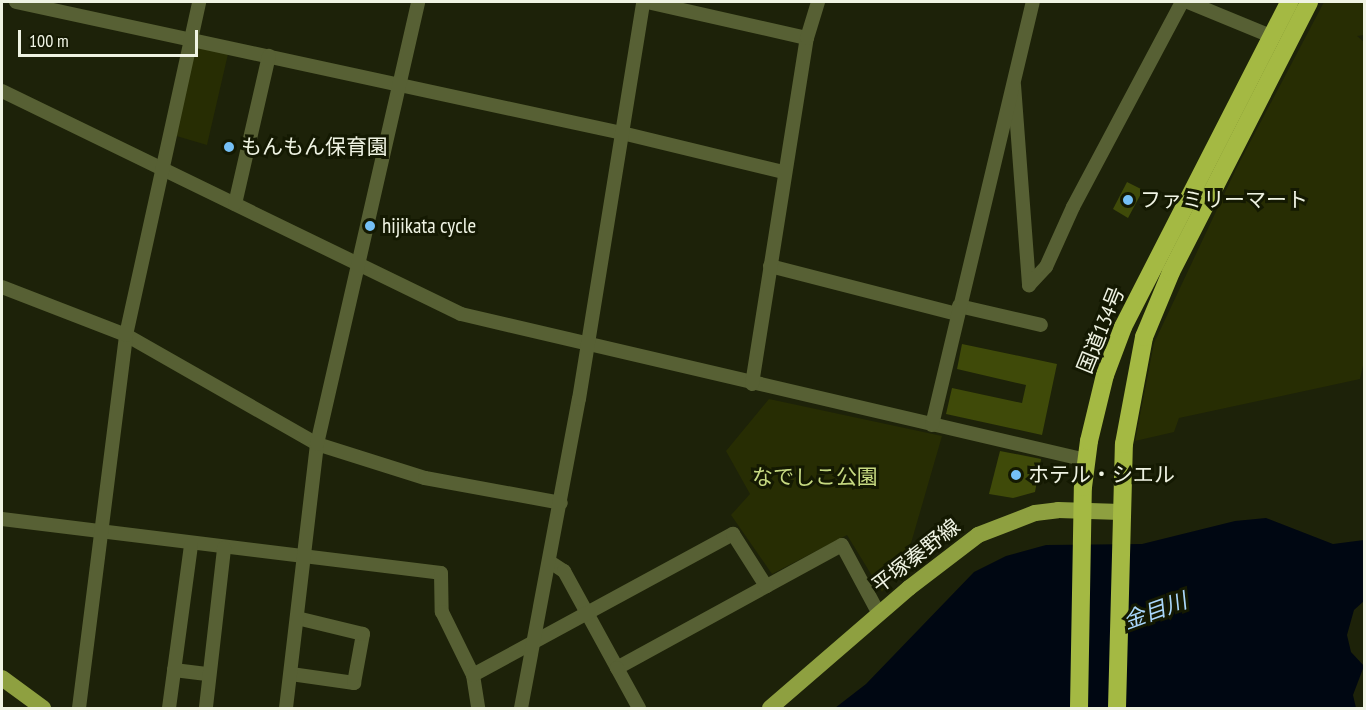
<!DOCTYPE html>
<html>
<head>
<meta charset="utf-8">
<style>
	body { margin:0 }
	#map { position:relative; width:1366px; height:710px; overflow:hidden; background:#1d2209; font-family:"PT Sans Narrow","Noto Sans JP",sans-serif }
	div>[style] { position:absolute }
	.green>* { inset:0; background:#272d03 }
	.water>* { inset:0; background:#000712 }
	.building>* { inset:0; background:#3f4a09 }
	.minor>* { height:14px; margin:-7px; padding:0 7px; transform-origin:7px; border-radius:7px; background:#576034 }
	.major>* { height:16px; margin:-8px; padding:0 8px; transform-origin:8px; border-radius:8px; background:#8ea040 }
	.highway>* { height:18px; margin:-9px; padding:0 9px; transform-origin:9px; border-radius:9px; background:#a4b943 }
	.dots>* { width:16px; height:16px; translate:-50% -50%; box-sizing:border-box; border:3px solid #141902; border-radius:50% }
	span { translate:-50% -50%; white-space:nowrap; text-align:center; line-height:1.15; -webkit-text-stroke:6px #141902; paint-order:stroke }
	.poi-label { font-size:21px; color:#eff3e3 }
	.left { translate:0 -50%; text-align:left }
	.street-label { font-size:21px; color:#eff3e3 }
	.park-label { font-size:21px; color:#c6d981 }
	.water-label { font-size:22px; color:#aad7fb; font-style:italic }
	.frame { position:absolute; inset:0; border:3px solid #eff3e3; pointer-events:none }
	.scale { position:absolute; left:18px; top:30px; width:180px; height:27px; box-sizing:border-box; border:3px solid #eff3e3; border-top:0; padding-left:8px; font-size:18px; line-height:21px; white-space:nowrap; color:#eff3e3; -webkit-text-stroke:4px #141902; paint-order:stroke }
</style>
</head>
<body>
<div id="map">
	<div class="green">
		<div style="clip-path:polygon(1324px 2px,1364px 2px,1364px 35px,1357px 36px,1364px 42px,1364px 361px,1360px 379px,1179px 418px,1174px 432px,1135px 441px,1154px 343px,1237px 167px)"></div>
		<div style="clip-path:polygon(194px 47px,228px 54px,207px 145px,173px 135px)"></div>
		<div style="clip-path:polygon(769px 399px,942px 436px,907px 557px,882px 592px,847px 535px,772px 574px,731px 515px,750px 494px,726px 451px)"></div>
	</div>
	<div class="water">
		<div style="clip-path:polygon(1266px 518px,1333px 544px,1364px 540px,1364px 601px,1354px 610px,1347px 635px,1351px 652px,1364px 666px,1353px 695px,1356px 708px,835px 708px,866px 684px,974px 572px,1006px 556px,1046px 545px,1142px 544px,1235px 521px)"></div>
	</div>
	<div class="building">
		<div style="clip-path:polygon(1127px 182px,1143px 190px,1128px 218px,1113px 209px)"></div>
		<div style="clip-path:polygon(962px 344px,1057px 364px,1042px 435px,946px 414px,952px 388px,1022px 403px,1026px 385px,957px 369px)"></div>
		<div style="clip-path:polygon(1000px 451px,1041px 459px,1035px 492px,1013px 498px,989px 494px)"></div>
	</div>
	<div class="minor">
		<div style="left:16px;top:2px;width:620px;rotate:12.2deg"></div>
		<div style="left:622px;top:133px;width:166px;rotate:13.6deg"></div>
		<div style="left:647px;top:2px;width:164px;rotate:12.7deg"></div>
		<div style="left:1188px;top:2px;width:90px;rotate:22.3deg"></div>
		<div style="left:1014px;top:85px;width:201px;rotate:85.7deg"></div>
		<div style="left:1029px;top:285px;width:25px;rotate:-47deg"></div>
		<div style="left:1046px;top:267px;width:66px;rotate:-65.8deg"></div>
		<div style="left:1073px;top:207px;width:232px;rotate:-62deg"></div>
		<div style="left:2px;top:91px;width:510px;rotate:25.91deg"></div>
		<div style="left:461px;top:314px;width:642px;rotate:13.15deg"></div>
		<div style="left:235px;top:204px;width:152px;rotate:-77.1deg"></div>
		<div style="left:770px;top:266px;width:193px;rotate:14.4deg"></div>
		<div style="left:2px;top:287px;width:133px;rotate:21.2deg"></div>
		<div style="left:126px;top:335px;width:220px;rotate:29.7deg"></div>
		<div style="left:317px;top:444px;width:113px;rotate:17.5deg"></div>
		<div style="left:425px;top:478px;width:138px;rotate:10.4deg"></div>
		<div style="left:959px;top:306px;width:84px;rotate:13deg"></div>
		<div style="left:752px;top:384px;width:350px;rotate:-81deg"></div>
		<div style="left:807px;top:38px;width:38px;rotate:-73deg"></div>
		<div style="left:932px;top:425px;width:435px;rotate:-76.6deg"></div>
		<div style="left:2px;top:519px;width:442px;rotate:7deg"></div>
		<div style="left:441px;top:573px;width:39px;rotate:89deg"></div>
		<div style="left:442px;top:612px;width:70px;rotate:63.8deg"></div>
		<div style="left:473px;top:675px;width:33px;rotate:81deg"></div>
		<div style="left:550px;top:562px;width:17px;rotate:33deg"></div>
		<div style="left:564px;top:571px;width:111px;rotate:61.3deg"></div>
		<div style="left:617px;top:668px;width:256px;rotate:-28.7deg"></div>
		<div style="left:842px;top:545px;width:78px;rotate:61.8deg"></div>
		<div style="left:617px;top:668px;width:46px;rotate:61.2deg"></div>
		<div style="left:174px;top:670px;width:35px;rotate:7deg"></div>
		<div style="left:291px;top:674px;width:64px;rotate:8.1deg"></div>
		<div style="left:354px;top:683px;width:50px;rotate:-79.6deg"></div>
		<div style="left:363px;top:634px;width:68px;rotate:-166.4deg"></div>
		<div style="left:473px;top:675px;width:296px;rotate:-28.5deg"></div>
		<div style="left:733px;top:534px;width:62px;rotate:57.6deg"></div>
		<div style="left:206px;top:707px;width:160px;rotate:-83.5deg"></div>
		<div style="left:79px;top:708px;width:376px;rotate:-82.8deg"></div>
		<div style="left:126px;top:335px;width:341px;rotate:-77.6deg"></div>
		<div style="left:169px;top:708px;width:164px;rotate:-82.3deg"></div>
		<div style="left:286px;top:708px;width:266px;rotate:-83.3deg"></div>
		<div style="left:317px;top:444px;width:453px;rotate:-77.1deg"></div>
		<div style="left:521px;top:708px;width:314px;rotate:-79.4deg"></div>
		<div style="left:579px;top:399px;width:402px;rotate:-80.8deg"></div>
	</div>
	<div class="major">
		<div style="left:2px;top:678px;width:51px;rotate:36.2deg"></div>
		<div style="left:770px;top:708px;width:184px;rotate:-40.8deg"></div>
		<div style="left:909px;top:588px;width:87px;rotate:-37.5deg"></div>
		<div style="left:978px;top:535px;width:61px;rotate:-21.1deg"></div>
		<div style="left:1035px;top:513px;width:23px;rotate:-7deg"></div>
		<div style="left:1058px;top:510px;width:63px;rotate:1.8deg"></div>
	</div>
	<div class="highway">
		<div style="left:1079px;top:708px;width:221px;rotate:-89deg"></div>
		<div style="left:1083px;top:487px;width:46px;rotate:-82.6deg"></div>
		<div style="left:1089px;top:441px;width:68px;rotate:-76.4deg"></div>
		<div style="left:1105px;top:375px;width:51px;rotate:-69.4deg"></div>
		<div style="left:1123px;top:327px;width:365px;rotate:-62.9deg"></div>
		<div style="left:1117px;top:708px;width:264px;rotate:-88.5deg"></div>
		<div style="left:1124px;top:444px;width:109px;rotate:-79.4deg"></div>
		<div style="left:1144px;top:337px;width:70px;rotate:-67.4deg"></div>
		<div style="left:1171px;top:272px;width:303px;rotate:-62.9deg"></div>
	</div>
	<div class="dots">
		<div style="left:229px;top:147px;background:#75c0f6"></div>
		<div style="left:1128px;top:200px;background:#75c0f6"></div>
		<div style="left:370px;top:226px;background:#75c0f6"></div>
		<div style="left:1016px;top:475px;background:#75c0f6"></div>
	</div>
	<div class="poi-label">
		<span class="left" style="left:241px;top:147px">もんもん保育園</span>
		<span class="left" style="left:1140px;top:200px">ファミリーマート</span>
		<span class="left" style="left:382px;top:226px">hijikata cycle</span>
		<span class="left" style="left:1028px;top:475px">ホテル・シエル</span>
	</div>
	<div class="street-label">
		<span style="left:1101px;top:330px;rotate:-68deg">国道134号</span>
		<span style="left:916px;top:556px;rotate:-38deg">平塚秦野線</span>
	</div>
	<div class="park-label">
		<span style="left:815px;top:477px">なでしこ公園</span>
	</div>
	<div class="water-label">
		<span style="left:1155px;top:611px;rotate:-20deg">金目川</span>
	</div>
	<div class="frame"></div>
	<div class="scale">100 m</div>
</div>
</body>
</html>
